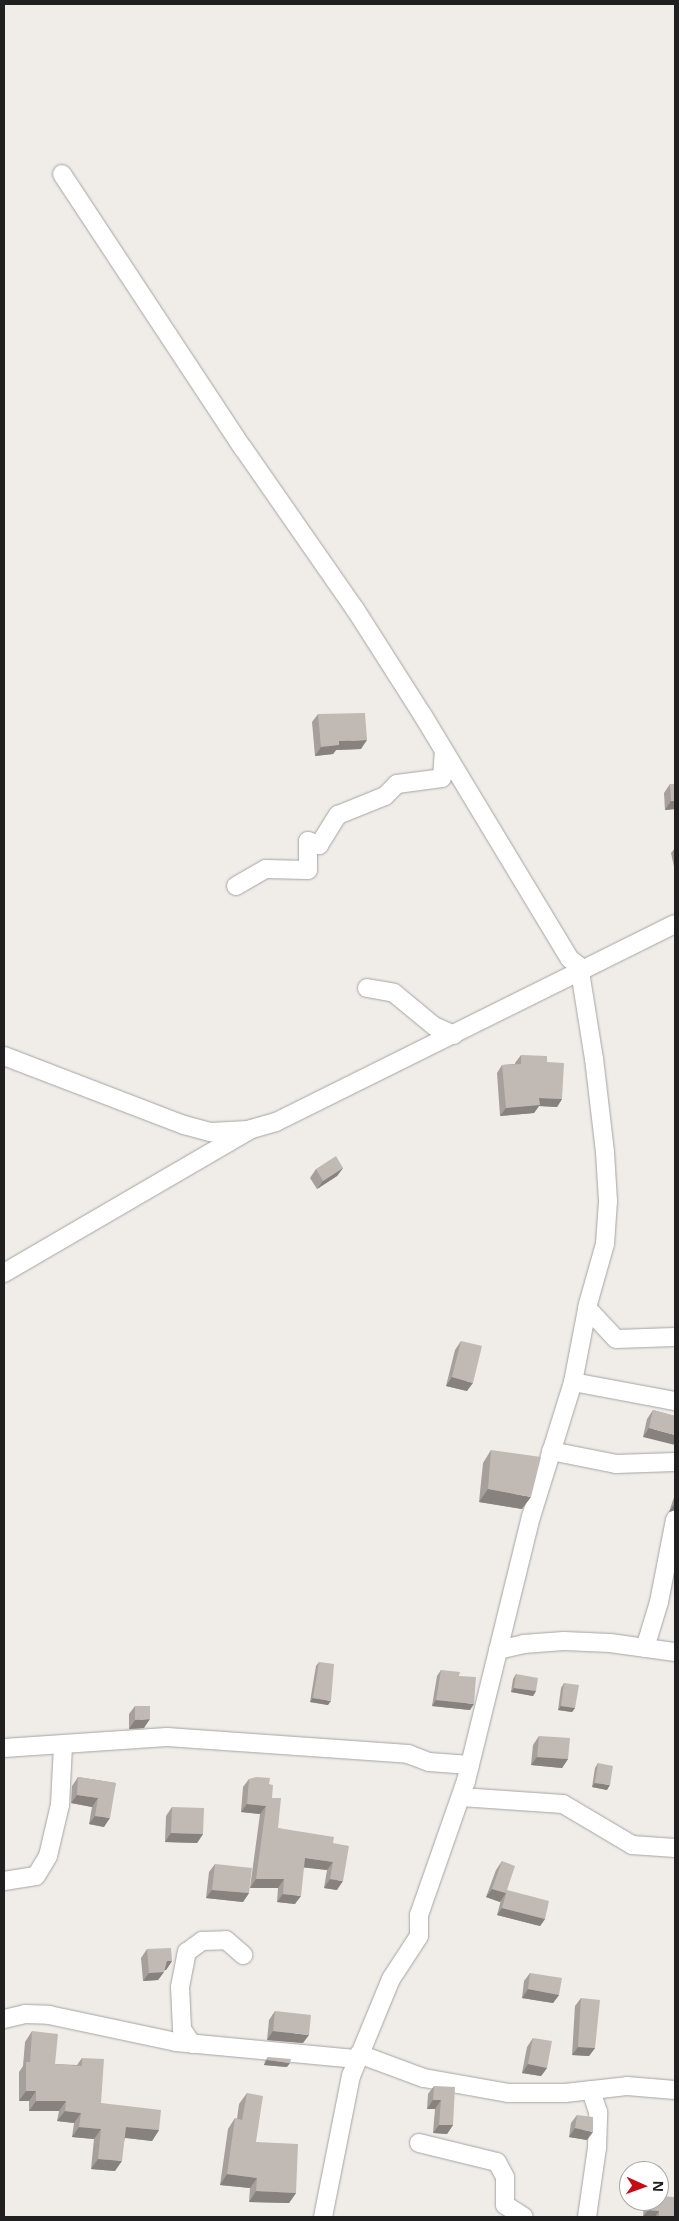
<!DOCTYPE html>
<html>
<head>
<meta charset="utf-8">
<style>
	body { margin:0 }
	#map { position:relative; width:679px; height:2221px; overflow:hidden; background:#f0ede8; font-family:"Noto Sans",sans-serif }
	div>[style] { position:absolute }
	.roads { filter:drop-shadow(0 0 1px #a4a4a4) drop-shadow(0 0 1px #a4a4a4) }
	.street>* { height:18px; margin:-9px; padding:0 9px; transform-origin:9px; border-radius:9px; background:#fff }
	.wall>* { inset:0; background:#a69f9b }
	.shaded-wall>* { inset:0; background:#87827e }
	.building>* { inset:0; background:#c1b9b4 }
	span { translate:-50% -50%; white-space:nowrap; text-align:center; line-height:1.15; -webkit-text-stroke:4px #fff; paint-order:stroke }
	.frame { position:absolute; inset:0; border:5px solid #202020; pointer-events:none }
	.north { position:absolute; left:619px; top:2161px; width:50px; height:50px; box-sizing:border-box; background:#fff; border:1px solid #a6a6a6; border-radius:50%; rotate:92deg; font-size:14px; font-weight:700; line-height:20px; text-align:center; color:#202020 }
	.north::after { content:''; display:block; margin:auto; width:18px; height:22px; background:#c40d14; clip-path:polygon(50% 0,100% 100%,50% 72%,0 100%) }
</style>
</head>
<body>
<div id="map">
	<div class="roads">
		<div class="street">
			<div style="left:62px;top:174px;width:328px;rotate:56.6deg"></div>
			<div style="left:243px;top:448px;width:196px;rotate:55.2deg"></div>
			<div style="left:355px;top:609px;width:125px;rotate:57.5deg"></div>
			<div style="left:422px;top:714px;width:286px;rotate:58.9deg"></div>
			<div style="left:570px;top:959px;width:18px;rotate:38deg"></div>
			<div style="left:236px;top:886px;width:34px;rotate:-30deg"></div>
			<div style="left:266px;top:869px;width:42px;rotate:1.4deg"></div>
			<div style="left:308px;top:870px;width:29px;rotate:-90deg"></div>
			<div style="left:308px;top:841px;width:12px;rotate:20deg"></div>
			<div style="left:319px;top:845px;width:36px;rotate:-58deg"></div>
			<div style="left:338px;top:815px;width:51px;rotate:-22deg"></div>
			<div style="left:385px;top:796px;width:17px;rotate:-45deg"></div>
			<div style="left:397px;top:784px;width:45px;rotate:-7.6deg"></div>
			<div style="left:442px;top:778px;width:26px;rotate:-86deg"></div>
			<div style="left:367px;top:988px;width:27px;rotate:10deg"></div>
			<div style="left:394px;top:993px;width:52px;rotate:39.5deg"></div>
			<div style="left:434px;top:1026px;width:22px;rotate:24deg"></div>
			<div style="left:4px;top:1056px;width:193px;rotate:21deg"></div>
			<div style="left:184px;top:1125px;width:28px;rotate:15deg"></div>
			<div style="left:211px;top:1132px;width:37px;rotate:-3deg"></div>
			<div style="left:248px;top:1130px;width:29px;rotate:-16deg"></div>
			<div style="left:276px;top:1122px;width:445px;rotate:-26.4deg"></div>
			<div style="left:4px;top:1273px;width:285px;rotate:-30.2deg"></div>
			<div style="left:587px;top:1308px;width:42px;rotate:46.9deg"></div>
			<div style="left:616px;top:1339px;width:59px;rotate:-1.9deg"></div>
			<div style="left:573px;top:1382px;width:104px;rotate:10.6deg"></div>
			<div style="left:551px;top:1451px;width:66px;rotate:11.3deg"></div>
			<div style="left:616px;top:1464px;width:59px;rotate:-1.9deg"></div>
			<div style="left:645px;top:1648px;width:48px;rotate:-73.1deg"></div>
			<div style="left:659px;top:1602px;width:84px;rotate:-79deg"></div>
			<div style="left:498px;top:1650px;width:26px;rotate:-13deg"></div>
			<div style="left:523px;top:1644px;width:41px;rotate:-4.2deg"></div>
			<div style="left:564px;top:1641px;width:46px;rotate:2.5deg"></div>
			<div style="left:610px;top:1643px;width:66px;rotate:7.9deg"></div>
			<div style="left:4px;top:1748px;width:163px;rotate:-3.9deg"></div>
			<div style="left:167px;top:1737px;width:242px;rotate:4deg"></div>
			<div style="left:408px;top:1754px;width:22px;rotate:21deg"></div>
			<div style="left:429px;top:1762px;width:41px;rotate:4.2deg"></div>
			<div style="left:461px;top:1797px;width:102px;rotate:3.9deg"></div>
			<div style="left:563px;top:1804px;width:80px;rotate:30.7deg"></div>
			<div style="left:632px;top:1845px;width:43px;rotate:4deg"></div>
			<div style="left:4px;top:1881px;width:32px;rotate:-9deg"></div>
			<div style="left:36px;top:1876px;width:23px;rotate:-59deg"></div>
			<div style="left:48px;top:1856px;width:52px;rotate:-76.8deg"></div>
			<div style="left:60px;top:1805px;width:59px;rotate:-87.1deg"></div>
			<div style="left:4px;top:2019px;width:22px;rotate:-13deg"></div>
			<div style="left:25px;top:2014px;width:24px;rotate:2deg"></div>
			<div style="left:49px;top:2015px;width:130px;rotate:12deg"></div>
			<div style="left:176px;top:2042px;width:182px;rotate:5.4deg"></div>
			<div style="left:192px;top:2044px;width:18px;rotate:-124deg"></div>
			<div style="left:182px;top:2029px;width:42px;rotate:-92.7deg"></div>
			<div style="left:180px;top:1987px;width:36px;rotate:-79deg"></div>
			<div style="left:187px;top:1952px;width:19px;rotate:-36deg"></div>
			<div style="left:202px;top:1941px;width:24px;rotate:-2deg"></div>
			<div style="left:226px;top:1940px;width:23px;rotate:41deg"></div>
			<div style="left:359px;top:2054px;width:69px;rotate:20.3deg"></div>
			<div style="left:424px;top:2078px;width:85px;rotate:10.1deg"></div>
			<div style="left:508px;top:2093px;width:57px"></div>
			<div style="left:565px;top:2093px;width:62px;rotate:-6.4deg"></div>
			<div style="left:627px;top:2086px;width:48px;rotate:4.8deg"></div>
			<div style="left:419px;top:2143px;width:80px;rotate:13.7deg"></div>
			<div style="left:497px;top:2162px;width:17px;rotate:62deg"></div>
			<div style="left:505px;top:2177px;width:28px;rotate:90deg"></div>
			<div style="left:505px;top:2205px;width:22px;rotate:32deg"></div>
			<div style="left:323px;top:2217px;width:144px;rotate:-78.8deg"></div>
			<div style="left:351px;top:2076px;width:105px;rotate:-67.6deg"></div>
			<div style="left:391px;top:1979px;width:51px;rotate:-56.9deg"></div>
			<div style="left:419px;top:1936px;width:21px;rotate:-90deg"></div>
			<div style="left:419px;top:1915px;width:142px;rotate:-70.7deg"></div>
			<div style="left:466px;top:1781px;width:272px;rotate:-76.2deg"></div>
			<div style="left:531px;top:1517px;width:141px;rotate:-72.7deg"></div>
			<div style="left:573px;top:1382px;width:79px;rotate:-79.1deg"></div>
			<div style="left:588px;top:1304px;width:62px;rotate:-74.2deg"></div>
			<div style="left:605px;top:1244px;width:43px;rotate:-86deg"></div>
			<div style="left:608px;top:1201px;width:49px;rotate:-93.5deg"></div>
			<div style="left:605px;top:1152px;width:94px;rotate:-96.7deg"></div>
			<div style="left:594px;top:1059px;width:88px;rotate:-99.1deg"></div>
			<div style="left:587px;top:2217px;width:70px;rotate:-81.8deg"></div>
			<div style="left:597px;top:2148px;width:36px;rotate:-88deg"></div>
			<div style="left:598px;top:2112px;width:23px;rotate:-108deg"></div>
		</div>
	</div>
	<div class="wall">
		<div style="clip-path:polygon(318px 714px,361px 749px,336px 750px,333px 754px,315px 756px,312px 722px)"></div>
		<div style="clip-path:polygon(670px 784px,675px 809px,665px 810px,664px 793px)"></div>
		<div style="clip-path:polygon(675px 848px,675px 871px,671px 853px)"></div>
		<div style="clip-path:polygon(521px 1055px,547px 1062px,562px 1099px,557px 1107px,539px 1106px,534px 1113px,500px 1116px,497px 1073px,502px 1065px,515px 1064px,515px 1063px)"></div>
		<div style="clip-path:polygon(343px 1168px,337px 1176px,317px 1189px,310px 1178px,316px 1169px)"></div>
		<div style="clip-path:polygon(461px 1341px,467px 1391px,446px 1386px,455px 1350px)"></div>
		<div style="clip-path:polygon(653px 1410px,675px 1416px,643px 1437px,647px 1419px)"></div>
		<div style="clip-path:polygon(491px 1450px,522px 1509px,479px 1502px,483px 1463px)"></div>
		<div style="clip-path:polygon(675px 1496px,675px 1510px,669px 1512px,673px 1500px)"></div>
		<div style="clip-path:polygon(319px 1662px,328px 1705px,310px 1702px,316px 1666px)"></div>
		<div style="clip-path:polygon(441px 1670px,459px 1676px,470px 1710px,432px 1706px,437px 1676px)"></div>
		<div style="clip-path:polygon(516px 1674px,536px 1691px,533px 1696px,511px 1692px,513px 1679px)"></div>
		<div style="clip-path:polygon(564px 1683px,575px 1708px,572px 1712px,558px 1710px,561px 1688px)"></div>
		<div style="clip-path:polygon(135px 1706px,144px 1728px,129px 1729px,129px 1714px)"></div>
		<div style="clip-path:polygon(539px 1736px,568px 1759px,562px 1768px,531px 1765px,533px 1745px)"></div>
		<div style="clip-path:polygon(598px 1763px,607px 1790px,592px 1787px,595px 1768px)"></div>
		<div style="clip-path:polygon(78px 1777px,116px 1783px,104px 1827px,89px 1824px,92px 1807px,71px 1803px,72px 1786px)"></div>
		<div style="clip-path:polygon(249px 1779px,269px 1784px,278px 1828px,333px 1843px,337px 1890px,324px 1888px,327px 1870px,304px 1867px,295px 1904px,277px 1902px,278px 1888px,250px 1888px,260px 1814px,241px 1812px,243px 1787px)"></div>
		<div style="clip-path:polygon(172px 1807px,203px 1834px,197px 1843px,165px 1842px,166px 1816px)"></div>
		<div style="clip-path:polygon(502px 1861px,507px 1890px,545px 1919px,540px 1926px,497px 1915px,501px 1900px,500px 1902px,486px 1897px,496px 1870px)"></div>
		<div style="clip-path:polygon(215px 1864px,249px 1893px,243px 1902px,206px 1898px,209px 1872px)"></div>
		<div style="clip-path:polygon(147px 1949px,172px 1961px,166px 1970px,165px 1970px,158px 1980px,143px 1981px,141px 1958px)"></div>
		<div style="clip-path:polygon(530px 1973px,559px 1995px,553px 2003px,522px 1998px,524px 1981px)"></div>
		<div style="clip-path:polygon(581px 1998px,595px 2048px,589px 2056px,572px 2055px,575px 2006px)"></div>
		<div style="clip-path:polygon(275px 2011px,303px 2043px,267px 2040px,269px 2020px)"></div>
		<div style="clip-path:polygon(32px 2031px,55px 2064px,77px 2065px,82px 2058px,101px 2103px,159px 2130px,152px 2141px,125px 2138px,115px 2171px,91px 2169px,94px 2139px,72px 2137px,74px 2123px,57px 2121px,59px 2111px,29px 2111px,29px 2101px,19px 2101px,19px 2072px,23px 2066px,25px 2042px)"></div>
		<div style="clip-path:polygon(533px 2038px,547px 2068px,541px 2076px,522px 2073px,527px 2047px)"></div>
		<div style="clip-path:polygon(268px 2057px,287px 2067px,264px 2065px,265px 2061px)"></div>
		<div style="clip-path:polygon(434px 2086px,453px 2125px,447px 2134px,433px 2133px,435px 2109px,427px 2109px,428px 2094px)"></div>
		<div style="clip-path:polygon(247px 2093px,256px 2142px,296px 2193px,289px 2203px,249px 2202px,250px 2188px,220px 2185px,228px 2129px,235px 2118px,237px 2119px,239px 2104px)"></div>
		<div style="clip-path:polygon(577px 2115px,587px 2140px,569px 2137px,571px 2123px)"></div>
		<div style="clip-path:polygon(645px 2201px,659px 2201px,674px 2208px,675px 2217px,643px 2217px,644px 2202px)"></div>
	</div>
	<div class="shaded-wall">
		<div style="clip-path:polygon(367px 740px,361px 749px,336px 750px,333px 754px,315px 756px,321px 747px,339px 741px)"></div>
		<div style="clip-path:polygon(671px 801px,675px 801px,675px 809px,665px 810px)"></div>
		<div style="clip-path:polygon(539px 1098px,562px 1099px,557px 1107px,539px 1106px,534px 1113px,500px 1116px,506px 1108px)"></div>
		<div style="clip-path:polygon(343px 1168px,337px 1176px,317px 1189px,323px 1181px)"></div>
		<div style="clip-path:polygon(452px 1377px,473px 1383px,467px 1391px,446px 1386px)"></div>
		<div style="clip-path:polygon(649px 1428px,675px 1435px,675px 1445px,643px 1437px)"></div>
		<div style="clip-path:polygon(488px 1489px,531px 1497px,522px 1509px,479px 1502px)"></div>
		<div style="clip-path:polygon(675px 1503px,675px 1510px,669px 1512px)"></div>
		<div style="clip-path:polygon(514px 1688px,536px 1691px,533px 1696px,511px 1692px)"></div>
		<div style="clip-path:polygon(313px 1698px,331px 1701px,328px 1705px,310px 1702px)"></div>
		<div style="clip-path:polygon(436px 1700px,474px 1704px,470px 1710px,432px 1706px)"></div>
		<div style="clip-path:polygon(561px 1706px,575px 1708px,572px 1712px,558px 1710px)"></div>
		<div style="clip-path:polygon(150px 1719px,144px 1728px,129px 1729px,135px 1720px)"></div>
		<div style="clip-path:polygon(537px 1757px,568px 1759px,562px 1768px,531px 1765px)"></div>
		<div style="clip-path:polygon(595px 1783px,610px 1785px,607px 1790px,592px 1787px)"></div>
		<div style="clip-path:polygon(77px 1795px,98px 1798px,92px 1807px,71px 1803px)"></div>
		<div style="clip-path:polygon(247px 1804px,266px 1806px,260px 1814px,241px 1812px)"></div>
		<div style="clip-path:polygon(95px 1816px,110px 1818px,104px 1827px,89px 1824px)"></div>
		<div style="clip-path:polygon(171px 1833px,203px 1834px,197px 1843px,165px 1842px)"></div>
		<div style="clip-path:polygon(305px 1858px,333px 1862px,327px 1870px,299px 1867px)"></div>
		<div style="clip-path:polygon(256px 1879px,284px 1879px,278px 1888px,250px 1888px)"></div>
		<div style="clip-path:polygon(330px 1879px,343px 1881px,337px 1890px,324px 1888px)"></div>
		<div style="clip-path:polygon(492px 1889px,506px 1893px,500px 1902px,486px 1897px)"></div>
		<div style="clip-path:polygon(212px 1890px,249px 1893px,243px 1902px,206px 1898px)"></div>
		<div style="clip-path:polygon(283px 1894px,301px 1896px,295px 1904px,277px 1902px)"></div>
		<div style="clip-path:polygon(502px 1908px,545px 1919px,540px 1926px,497px 1915px)"></div>
		<div style="clip-path:polygon(167px 1961px,172px 1961px,166px 1970px,161px 1970px)"></div>
		<div style="clip-path:polygon(164px 1972px,158px 1980px,143px 1981px,149px 1973px)"></div>
		<div style="clip-path:polygon(528px 1989px,559px 1995px,553px 2003px,522px 1998px)"></div>
		<div style="clip-path:polygon(273px 2031px,309px 2035px,303px 2043px,267px 2040px)"></div>
		<div style="clip-path:polygon(578px 2047px,595px 2048px,589px 2056px,572px 2055px)"></div>
		<div style="clip-path:polygon(267px 2060px,290px 2063px,287px 2067px,264px 2065px)"></div>
		<div style="clip-path:polygon(528px 2064px,547px 2068px,541px 2076px,522px 2073px)"></div>
		<div style="clip-path:polygon(26px 2091px,36px 2091px,29px 2101px,19px 2101px)"></div>
		<div style="clip-path:polygon(433px 2100px,441px 2100px,435px 2109px,427px 2109px)"></div>
		<div style="clip-path:polygon(36px 2101px,66px 2101px,59px 2111px,29px 2111px)"></div>
		<div style="clip-path:polygon(65px 2111px,81px 2113px,74px 2123px,57px 2121px)"></div>
		<div style="clip-path:polygon(439px 2125px,453px 2125px,447px 2134px,433px 2133px)"></div>
		<div style="clip-path:polygon(79px 2127px,101px 2129px,94px 2139px,72px 2137px)"></div>
		<div style="clip-path:polygon(126px 2127px,159px 2130px,152px 2141px,119px 2137px)"></div>
		<div style="clip-path:polygon(575px 2128px,593px 2132px,587px 2140px,569px 2137px)"></div>
		<div style="clip-path:polygon(98px 2159px,122px 2161px,115px 2171px,91px 2169px)"></div>
		<div style="clip-path:polygon(227px 2174px,257px 2178px,250px 2188px,220px 2185px)"></div>
		<div style="clip-path:polygon(256px 2191px,296px 2193px,289px 2203px,249px 2202px)"></div>
		<div style="clip-path:polygon(648px 2210px,659px 2211px,655px 2217px,643px 2217px)"></div>
	</div>
	<div class="building">
		<div style="clip-path:polygon(365px 713px,367px 740px,339px 741px,339px 745px,321px 747px,318px 714px)"></div>
		<div style="clip-path:polygon(670px 784px,675px 784px,675px 801px,671px 801px)"></div>
		<div style="clip-path:polygon(521px 1055px,547px 1056px,547px 1062px,564px 1063px,562px 1099px,539px 1098px,540px 1105px,506px 1108px,502px 1065px,521px 1064px)"></div>
		<div style="clip-path:polygon(336px 1156px,343px 1168px,323px 1181px,316px 1169px)"></div>
		<div style="clip-path:polygon(461px 1341px,482px 1346px,473px 1383px,452px 1377px)"></div>
		<div style="clip-path:polygon(653px 1410px,675px 1416px,675px 1435px,649px 1428px)"></div>
		<div style="clip-path:polygon(491px 1450px,541px 1457px,531px 1497px,488px 1489px)"></div>
		<div style="clip-path:polygon(319px 1662px,334px 1664px,331px 1701px,313px 1698px)"></div>
		<div style="clip-path:polygon(441px 1670px,460px 1672px,459px 1676px,476px 1677px,474px 1704px,436px 1700px)"></div>
		<div style="clip-path:polygon(516px 1674px,538px 1678px,536px 1691px,514px 1688px)"></div>
		<div style="clip-path:polygon(564px 1683px,579px 1685px,575px 1708px,561px 1706px)"></div>
		<div style="clip-path:polygon(135px 1706px,150px 1706px,150px 1719px,135px 1720px)"></div>
		<div style="clip-path:polygon(539px 1736px,570px 1738px,568px 1759px,537px 1757px)"></div>
		<div style="clip-path:polygon(598px 1763px,613px 1766px,610px 1785px,595px 1783px)"></div>
		<div style="clip-path:polygon(78px 1777px,116px 1783px,110px 1818px,95px 1816px,98px 1798px,77px 1795px)"></div>
		<div style="clip-path:polygon(256px 1777px,270px 1778px,269px 1784px,273px 1785px,272px 1798px,281px 1798px,278px 1828px,334px 1837px,333px 1843px,349px 1846px,343px 1881px,330px 1879px,333px 1862px,305px 1858px,301px 1896px,283px 1894px,284px 1879px,256px 1879px,266px 1806px,247px 1804px,249px 1779px)"></div>
		<div style="clip-path:polygon(172px 1807px,204px 1808px,203px 1834px,171px 1833px)"></div>
		<div style="clip-path:polygon(502px 1861px,515px 1866px,506px 1893px,492px 1889px)"></div>
		<div style="clip-path:polygon(215px 1864px,252px 1868px,249px 1893px,212px 1890px)"></div>
		<div style="clip-path:polygon(507px 1890px,549px 1901px,545px 1919px,502px 1908px)"></div>
		<div style="clip-path:polygon(171px 1948px,172px 1961px,167px 1961px,164px 1972px,149px 1973px,147px 1949px)"></div>
		<div style="clip-path:polygon(530px 1973px,562px 1978px,559px 1995px,528px 1989px)"></div>
		<div style="clip-path:polygon(581px 1998px,600px 2000px,595px 2048px,578px 2047px)"></div>
		<div style="clip-path:polygon(275px 2011px,311px 2015px,309px 2035px,273px 2031px)"></div>
		<div style="clip-path:polygon(32px 2031px,58px 2034px,55px 2064px,82px 2066px,82px 2058px,104px 2059px,101px 2103px,161px 2110px,159px 2130px,126px 2127px,122px 2161px,98px 2159px,101px 2129px,79px 2127px,81px 2113px,65px 2111px,66px 2101px,36px 2101px,36px 2091px,26px 2091px,26px 2062px,30px 2062px)"></div>
		<div style="clip-path:polygon(533px 2038px,552px 2041px,547px 2068px,528px 2064px)"></div>
		<div style="clip-path:polygon(268px 2057px,291px 2059px,290px 2063px,267px 2060px)"></div>
		<div style="clip-path:polygon(434px 2086px,455px 2087px,453px 2125px,439px 2125px,441px 2100px,433px 2100px)"></div>
		<div style="clip-path:polygon(247px 2093px,263px 2096px,256px 2142px,298px 2144px,296px 2193px,256px 2191px,257px 2178px,227px 2174px,235px 2118px,242px 2120px)"></div>
		<div style="clip-path:polygon(577px 2115px,593px 2117px,593px 2132px,575px 2128px)"></div>
		<div style="clip-path:polygon(659px 2196px,674px 2197px,674px 2208px,675px 2208px,675px 2217px,659px 2217px,659px 2211px,648px 2210px,649px 2201px,659px 2201px)"></div>
	</div>
	<div class="frame"></div>
	<div class="north">N</div>
</div>
</body>
</html>
